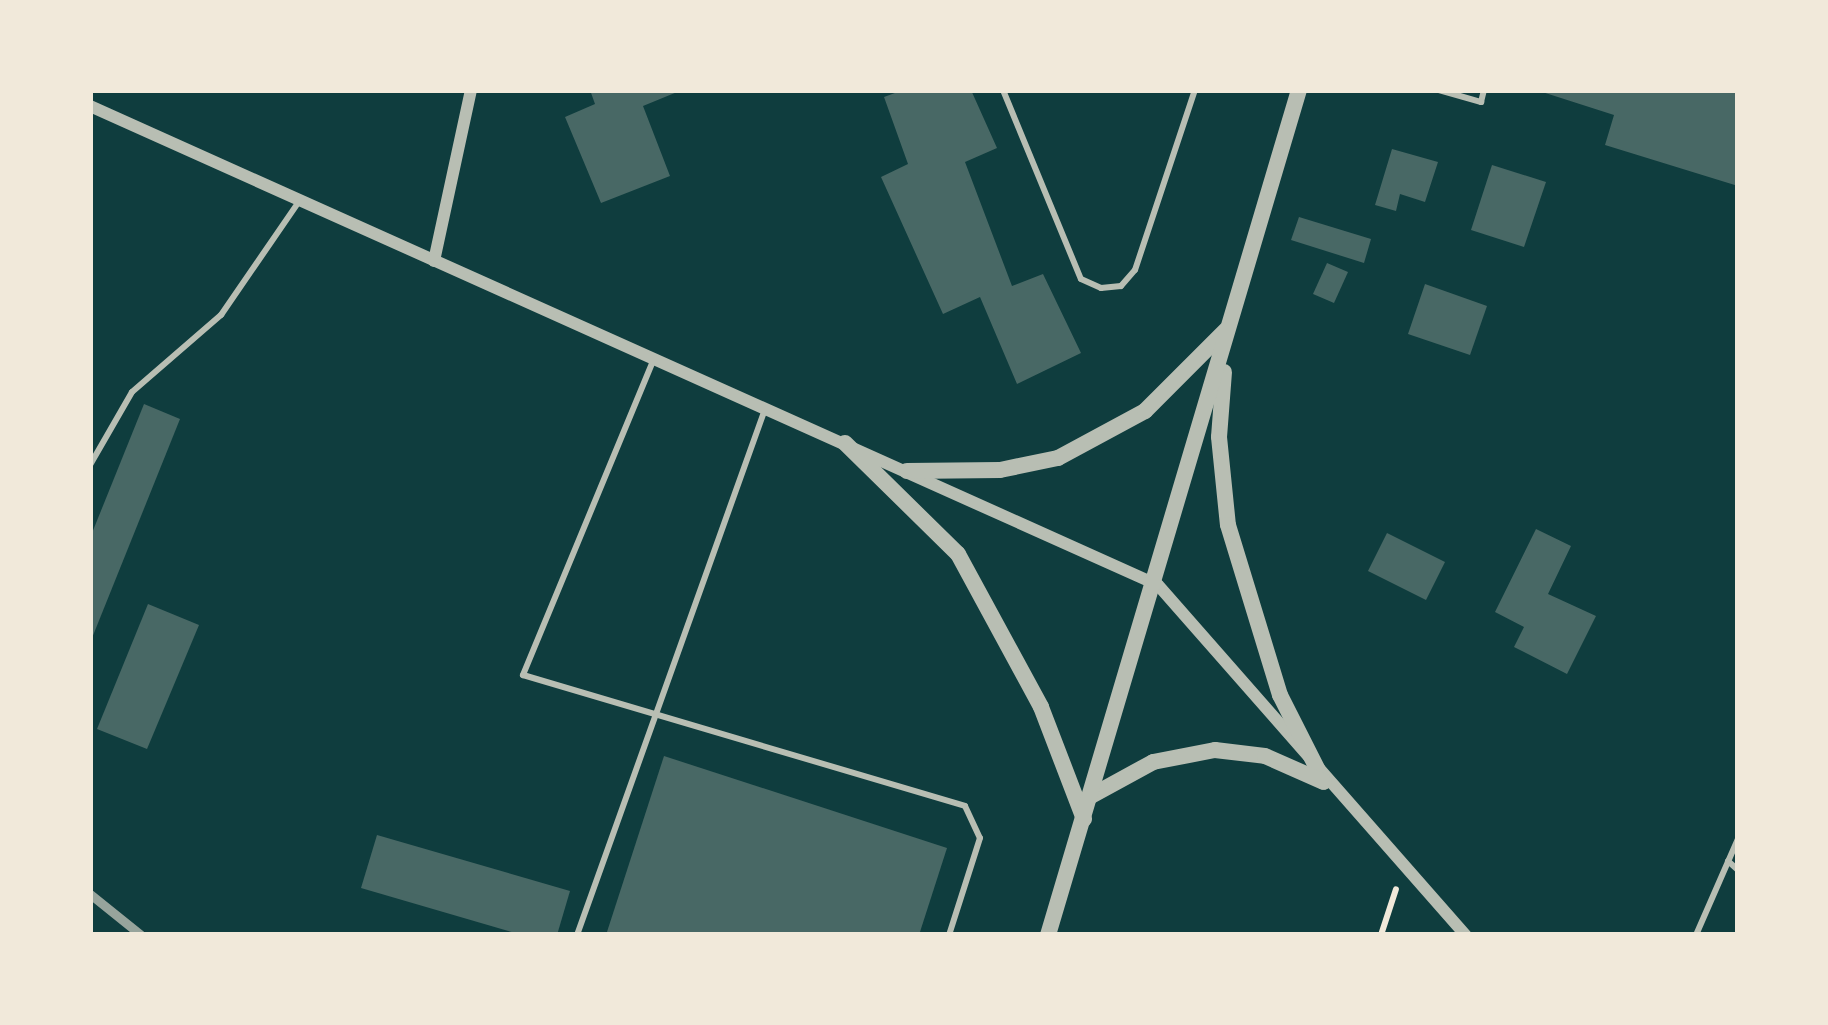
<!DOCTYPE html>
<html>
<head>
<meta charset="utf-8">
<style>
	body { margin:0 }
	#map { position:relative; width:1828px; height:1025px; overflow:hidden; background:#0f3d3e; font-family:"Titillium Web",sans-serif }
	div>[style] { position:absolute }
	.building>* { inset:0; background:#486865 }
	.path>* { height:6px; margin:-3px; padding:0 3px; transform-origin:3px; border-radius:3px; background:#f1e9da }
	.service>* { height:6px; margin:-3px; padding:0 3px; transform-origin:3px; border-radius:3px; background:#b8beb3 }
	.minor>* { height:12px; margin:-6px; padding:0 6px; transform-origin:6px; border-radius:6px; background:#b8beb3 }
	.tertiary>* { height:16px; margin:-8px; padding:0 8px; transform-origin:8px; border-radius:8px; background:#b8beb3 }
	.rail>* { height:9px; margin:-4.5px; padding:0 4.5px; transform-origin:4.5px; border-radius:4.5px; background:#97a49c }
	span { translate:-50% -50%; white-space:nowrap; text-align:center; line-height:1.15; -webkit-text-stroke:12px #f1e9da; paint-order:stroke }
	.frame { position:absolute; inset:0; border:93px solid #f1e9da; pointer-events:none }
</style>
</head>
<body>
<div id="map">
	<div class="building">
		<div style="clip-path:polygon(590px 90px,682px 90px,643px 106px,670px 176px,601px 203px,565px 117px,595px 104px)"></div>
		<div style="clip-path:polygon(903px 90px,971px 90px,997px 148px,965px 162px,1012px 286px,1043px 274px,1081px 353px,1017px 384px,980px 297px,943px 314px,881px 177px,908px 164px,884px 97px)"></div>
		<div style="clip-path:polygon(1536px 90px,1738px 90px,1738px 186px,1605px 145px,1614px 115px)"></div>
		<div style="clip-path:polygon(1392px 149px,1438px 162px,1425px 202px,1400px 194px,1396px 211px,1375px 205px)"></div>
		<div style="clip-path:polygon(1492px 165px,1546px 182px,1524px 247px,1471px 230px)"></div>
		<div style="clip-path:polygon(1299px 217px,1371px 239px,1364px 263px,1291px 240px)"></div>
		<div style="clip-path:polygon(1327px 263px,1348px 272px,1334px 303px,1313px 294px)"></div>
		<div style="clip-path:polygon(1425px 284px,1487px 306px,1470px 355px,1408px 334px)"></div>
		<div style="clip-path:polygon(144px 404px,180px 419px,90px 643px,90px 538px)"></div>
		<div style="clip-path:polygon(1536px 529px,1571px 546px,1548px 594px,1596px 616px,1567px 674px,1514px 647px,1524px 627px,1495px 612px)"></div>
		<div style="clip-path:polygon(1387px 533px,1445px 562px,1426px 600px,1368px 571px)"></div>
		<div style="clip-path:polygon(148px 604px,199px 625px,147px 749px,97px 729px)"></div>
		<div style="clip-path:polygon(664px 756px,947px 848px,919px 935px,606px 935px)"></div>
		<div style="clip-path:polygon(377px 835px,570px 891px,557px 935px,522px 935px,361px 888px)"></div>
	</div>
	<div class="path">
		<div style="left:1381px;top:935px;width:48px;rotate:-71.9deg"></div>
	</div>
	<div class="service">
		<div style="left:1003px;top:90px;width:204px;rotate:67.6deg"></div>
		<div style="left:1081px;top:279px;width:22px;rotate:24deg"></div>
		<div style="left:1101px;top:288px;width:20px;rotate:-6deg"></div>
		<div style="left:1121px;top:286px;width:21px;rotate:-49deg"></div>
		<div style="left:1135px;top:270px;width:190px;rotate:-71.6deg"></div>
		<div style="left:1439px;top:90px;width:44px;rotate:15.9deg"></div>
		<div style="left:1481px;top:102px;width:12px;rotate:-76deg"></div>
		<div style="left:653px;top:361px;width:340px;rotate:112.5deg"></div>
		<div style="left:523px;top:675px;width:461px;rotate:16.5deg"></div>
		<div style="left:965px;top:806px;width:35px;rotate:65deg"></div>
		<div style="left:980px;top:838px;width:102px;rotate:107.7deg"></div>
		<div style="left:90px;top:465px;width:84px;rotate:-60.1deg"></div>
		<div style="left:132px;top:392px;width:118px;rotate:-40.9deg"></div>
		<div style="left:221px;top:315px;width:136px;rotate:-55.5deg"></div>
		<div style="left:1728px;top:861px;width:13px;rotate:42deg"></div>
		<div style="left:577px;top:935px;width:555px;rotate:-70.33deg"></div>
		<div style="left:1696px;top:935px;width:105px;rotate:-66.4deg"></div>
	</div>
	<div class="minor">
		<div style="left:90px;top:106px;width:1170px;rotate:24.16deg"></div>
		<div style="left:1158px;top:585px;width:466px;rotate:48.7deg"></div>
		<div style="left:434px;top:261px;width:175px;rotate:-77.8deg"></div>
	</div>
	<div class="tertiary">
		<div style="left:1224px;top:372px;width:65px;rotate:94.4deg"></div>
		<div style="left:1219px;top:437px;width:88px;rotate:84.2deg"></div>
		<div style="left:1228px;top:525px;width:178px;rotate:73deg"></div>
		<div style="left:1280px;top:695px;width:97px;rotate:63.2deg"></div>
		<div style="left:845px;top:443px;width:158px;rotate:44.5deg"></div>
		<div style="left:958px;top:554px;width:174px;rotate:61.5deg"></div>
		<div style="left:1041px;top:707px;width:120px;rotate:69deg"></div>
		<div style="left:907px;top:471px;width:93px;rotate:-0.6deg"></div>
		<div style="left:1000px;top:470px;width:59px;rotate:-11.7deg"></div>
		<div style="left:1058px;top:458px;width:99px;rotate:-28.4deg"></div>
		<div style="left:1145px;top:411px;width:115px;rotate:-45deg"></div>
		<div style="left:1091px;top:796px;width:71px;rotate:-28.7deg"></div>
		<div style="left:1153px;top:762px;width:63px;rotate:-11deg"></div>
		<div style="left:1215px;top:750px;width:50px;rotate:6.8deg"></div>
		<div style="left:1265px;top:756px;width:64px;rotate:23.8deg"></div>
		<div style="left:1048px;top:935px;width:881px;rotate:-73.46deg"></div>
	</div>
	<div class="rail">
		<div style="left:90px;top:894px;width:65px;rotate:38.8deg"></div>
	</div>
	<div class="frame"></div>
</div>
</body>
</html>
